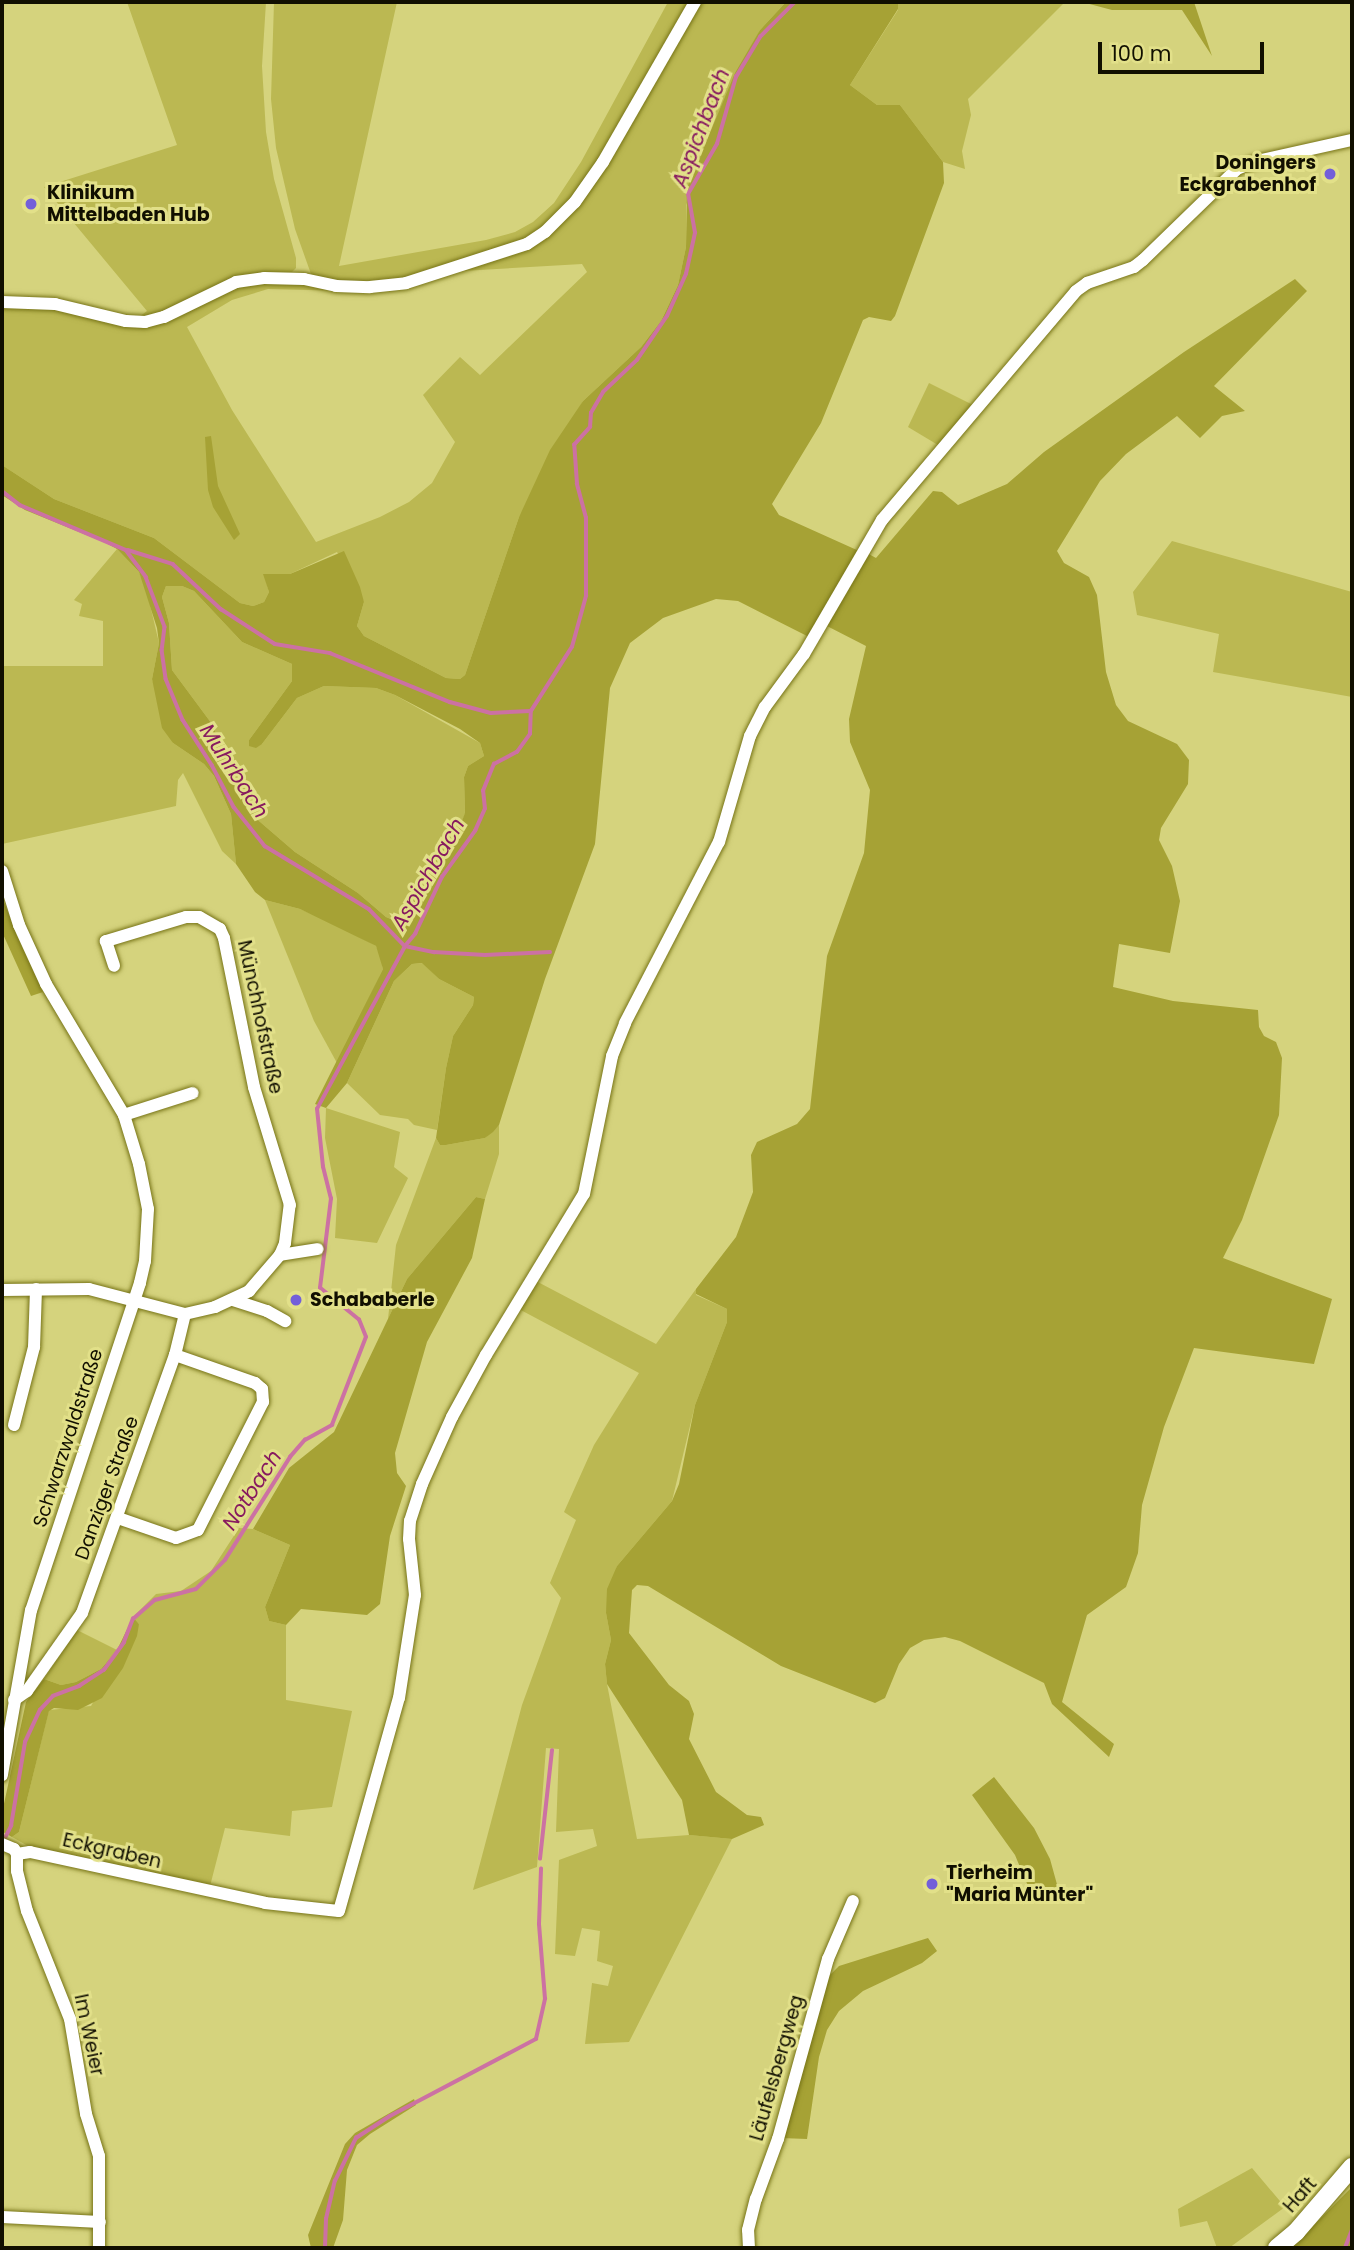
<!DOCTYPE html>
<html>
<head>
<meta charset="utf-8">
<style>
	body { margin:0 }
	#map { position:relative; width:1354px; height:2250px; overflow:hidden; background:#d5d37d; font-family:Poppins,sans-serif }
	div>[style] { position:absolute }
	.green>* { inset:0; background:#bbb852 }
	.forest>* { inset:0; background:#a6a235 }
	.stream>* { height:3.5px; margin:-1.75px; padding:0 1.75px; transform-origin:1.75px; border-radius:1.75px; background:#cc71a3 }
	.roads { filter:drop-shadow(0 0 2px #777417) drop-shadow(0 0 2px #777417) }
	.minor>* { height:12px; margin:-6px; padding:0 6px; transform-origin:6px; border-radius:6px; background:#fff }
	.secondary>* { height:18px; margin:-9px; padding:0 9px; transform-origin:9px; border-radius:9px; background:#fff }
	.dots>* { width:19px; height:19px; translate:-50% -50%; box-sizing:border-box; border:4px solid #e2e089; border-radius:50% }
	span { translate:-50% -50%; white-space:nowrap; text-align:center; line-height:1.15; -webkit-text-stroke:6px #e2e089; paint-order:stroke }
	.poi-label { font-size:19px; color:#110f00; font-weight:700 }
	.right { translate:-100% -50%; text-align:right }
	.left { translate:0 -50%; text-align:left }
	.street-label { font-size:19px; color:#110f00 }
	.water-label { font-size:21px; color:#871a5f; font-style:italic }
	.frame { position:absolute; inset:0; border:4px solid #110f00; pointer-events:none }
	.scale { position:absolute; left:1098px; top:42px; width:166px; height:32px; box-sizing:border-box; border:4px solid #110f00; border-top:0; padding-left:9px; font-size:21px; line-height:24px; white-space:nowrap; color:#110f00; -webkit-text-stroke:5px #e2e089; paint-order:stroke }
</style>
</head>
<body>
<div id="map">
	<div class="green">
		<div style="clip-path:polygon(127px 2px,266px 2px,262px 66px,266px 132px,274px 179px,296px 258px,296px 268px,292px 272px,255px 275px,172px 309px,139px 317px,147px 311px,44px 187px,177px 145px)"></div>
		<div style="clip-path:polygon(274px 2px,397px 2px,339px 266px,486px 240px,515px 232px,533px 222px,554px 203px,581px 162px,668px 2px,692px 2px,584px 184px,540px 230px,522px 242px,405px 278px,348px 282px,316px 278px,311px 274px,295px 229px,276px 148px,271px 99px)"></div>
		<div style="clip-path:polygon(699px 2px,786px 2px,760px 30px,686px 205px,686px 247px,678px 285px,661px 321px,641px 347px,583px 401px,519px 517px,465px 675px,460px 679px,446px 678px,364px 636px,357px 626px,364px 602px,337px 552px,290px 574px,264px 574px,269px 592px,264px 602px,253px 606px,240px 603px,154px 538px,54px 499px,2px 465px,2px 306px,60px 309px,128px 324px,222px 291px,256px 283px,301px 284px,350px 291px,268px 289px,232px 300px,187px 327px,232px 410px,316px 542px,380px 517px,409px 502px,432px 483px,455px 442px,423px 395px,460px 357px,480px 375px,587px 272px,582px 264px,462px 271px,507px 257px,535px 244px,636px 113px,660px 76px)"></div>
		<div style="clip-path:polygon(898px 2px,1065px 2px,968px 99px,971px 115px,962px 151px,965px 169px,943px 162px,900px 105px,877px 105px,850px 85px,898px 10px)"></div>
		<div style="clip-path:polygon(929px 383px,975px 406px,938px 445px,908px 427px)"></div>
		<div style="clip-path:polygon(1172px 541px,1352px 592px,1352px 697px,1213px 672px,1219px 634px,1137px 615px,1133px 592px)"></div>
		<div style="clip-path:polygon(117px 549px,139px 572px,147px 592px,159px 643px,152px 679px,173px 743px,204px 764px,214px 776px,231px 814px,236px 864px,222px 851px,183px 773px,178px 780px,176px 806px,2px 844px,2px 666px,103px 666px,103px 621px,79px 616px,82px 604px,74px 600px)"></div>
		<div style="clip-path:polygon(166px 586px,182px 586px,194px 591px,242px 642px,292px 664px,292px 681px,249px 740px,262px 744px,297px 698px,324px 686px,376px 688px,395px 695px,480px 743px,484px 756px,468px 766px,464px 777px,465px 814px,455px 839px,403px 918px,393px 920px,386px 917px,358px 893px,295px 852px,259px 821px,246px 802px,212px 724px,172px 670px,169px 623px,162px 597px)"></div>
		<div style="clip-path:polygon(265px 900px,300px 909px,330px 922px,376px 946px,381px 958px,383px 969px,337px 1063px,314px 1021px)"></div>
		<div style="clip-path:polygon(423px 963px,439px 979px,474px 997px,473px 1005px,453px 1036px,446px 1068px,437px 1130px,414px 1125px,408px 1119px,380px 1115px,347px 1083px,394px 981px,412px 964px)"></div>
		<div style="clip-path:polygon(326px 1108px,400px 1132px,394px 1167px,408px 1178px,377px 1243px,335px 1238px,337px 1199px,325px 1138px)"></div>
		<div style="clip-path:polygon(499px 1125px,499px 1154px,485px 1199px,476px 1197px,407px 1279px,388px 1319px,396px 1245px,436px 1138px,440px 1145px,446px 1145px,485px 1138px)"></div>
		<div style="clip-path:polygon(534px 1280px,656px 1344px,696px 1289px,696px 1295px,727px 1309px,727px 1322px,695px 1405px,672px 1501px,617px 1566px,606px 1613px,611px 1640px,605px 1664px,607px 1684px,637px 1839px,689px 1835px,732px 1839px,629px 2042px,585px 2044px,592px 1983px,608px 1986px,613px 1966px,597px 1961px,600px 1931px,582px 1928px,575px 1956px,555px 1954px,559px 1860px,597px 1846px,593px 1829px,556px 1832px,559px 1749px,546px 1748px,537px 1867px,473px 1890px,522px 1705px,561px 1598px,550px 1583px,576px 1520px,564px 1512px,594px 1445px,639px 1373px,517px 1308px)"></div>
		<div style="clip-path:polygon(239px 1528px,253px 1529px,290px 1545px,265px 1607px,269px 1621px,286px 1625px,286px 1700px,352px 1711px,332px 1807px,292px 1811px,290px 1836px,225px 1828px,209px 1890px,28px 1846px,12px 1837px,19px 1832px,49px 1710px,91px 1706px,139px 1624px,133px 1617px,156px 1594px,181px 1591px,211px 1571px)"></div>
		<div style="clip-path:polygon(77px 1630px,117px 1650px,101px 1669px,76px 1682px,61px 1685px,44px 1679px)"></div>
		<div style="clip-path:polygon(1252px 2168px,1285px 2207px,1229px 2248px,1217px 2248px,1207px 2221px,1180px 2227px,1178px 2209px)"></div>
	</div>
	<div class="forest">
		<div style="clip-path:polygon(evenodd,786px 2px,898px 2px,898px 9px,850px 85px,877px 105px,900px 105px,943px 162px,944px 183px,895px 316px,891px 321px,869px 317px,863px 320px,821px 423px,772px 504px,779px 515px,859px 551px,811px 638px,738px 601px,716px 599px,663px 618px,630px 643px,610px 688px,595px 844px,545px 979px,499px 1125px,493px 1132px,485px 1138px,446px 1145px,440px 1145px,436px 1138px,446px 1068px,453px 1036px,473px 1005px,474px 997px,439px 979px,422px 963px,412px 964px,394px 981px,347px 1083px,326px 1108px,315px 1104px,383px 969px,376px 946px,300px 909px,265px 900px,255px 892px,236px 864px,231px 814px,214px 776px,204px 764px,173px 743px,162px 728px,152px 679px,159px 643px,157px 628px,139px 572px,117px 549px,106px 543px,25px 510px,2px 495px,2px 465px,54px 499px,154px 538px,240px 603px,253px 606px,264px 602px,269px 592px,263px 574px,290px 574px,344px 551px,360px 587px,364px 602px,357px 626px,364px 636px,446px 678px,460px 679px,465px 675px,519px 517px,550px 450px,583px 401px,641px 347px,661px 321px,678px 285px,686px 247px,687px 188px,735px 73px,760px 30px,786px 2px,166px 586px,182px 586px,194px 591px,242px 642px,292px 664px,292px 681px,249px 740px,249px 746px,256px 748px,262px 744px,297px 698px,324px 686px,376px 688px,395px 695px,460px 729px,480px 743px,484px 756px,468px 766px,464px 777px,465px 813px,455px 839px,403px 918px,393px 920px,386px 917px,358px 893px,295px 852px,259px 821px,246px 802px,212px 724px,172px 670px,169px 623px,162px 597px,166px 586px)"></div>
		<div style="clip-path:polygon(1082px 2px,1194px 2px,1212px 56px,1182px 10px,1112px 10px)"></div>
		<div style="clip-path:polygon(1295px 279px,1307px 291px,1214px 386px,1245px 411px,1222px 416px,1200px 438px,1177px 416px,1126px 454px,1100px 481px,1057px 551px,1064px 563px,1089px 577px,1097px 595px,1106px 672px,1116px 705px,1128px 721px,1177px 744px,1189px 760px,1188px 784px,1161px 828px,1159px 840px,1172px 866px,1180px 901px,1170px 953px,1119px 944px,1113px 987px,1173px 1001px,1258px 1010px,1259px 1027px,1264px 1036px,1276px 1042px,1282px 1058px,1279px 1115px,1242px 1220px,1223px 1258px,1332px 1299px,1314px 1364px,1194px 1348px,1164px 1427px,1142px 1505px,1138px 1553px,1126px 1587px,1087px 1615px,1062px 1702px,1114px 1744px,1109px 1757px,1052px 1704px,1044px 1683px,960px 1641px,945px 1637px,924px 1640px,910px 1648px,899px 1664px,885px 1698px,875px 1703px,781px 1666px,648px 1586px,637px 1585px,632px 1590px,629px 1633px,669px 1685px,689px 1701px,694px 1714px,689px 1739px,716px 1792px,747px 1815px,761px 1817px,764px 1825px,732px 1839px,689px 1835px,682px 1800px,607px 1684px,605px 1664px,611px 1640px,606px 1613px,607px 1589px,617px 1566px,672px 1501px,679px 1484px,695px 1405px,727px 1322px,727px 1309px,696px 1294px,696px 1289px,736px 1237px,753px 1192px,751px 1155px,757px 1142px,797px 1124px,810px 1109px,827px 956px,864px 853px,870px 790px,850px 742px,849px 719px,866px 646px,825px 625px,865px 552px,876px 558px,933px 491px,942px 492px,958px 505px,1007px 484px,1044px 452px,1184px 352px)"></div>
		<div style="clip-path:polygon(211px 436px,218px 486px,240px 534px,234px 540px,213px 507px,208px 490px,205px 437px)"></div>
		<div style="clip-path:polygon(2px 897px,17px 936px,43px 992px,31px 996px,2px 932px)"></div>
		<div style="clip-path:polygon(476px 1197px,485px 1199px,472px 1258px,427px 1342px,395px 1453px,397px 1473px,406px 1486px,390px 1536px,380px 1604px,367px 1615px,301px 1609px,286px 1625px,269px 1621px,265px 1607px,290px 1545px,253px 1529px,289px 1468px,334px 1432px,407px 1279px)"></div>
		<div style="clip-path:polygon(133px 1617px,139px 1624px,137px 1636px,123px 1668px,102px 1698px,78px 1710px,54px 1708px,49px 1711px,19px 1832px,12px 1837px,3px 1832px,2px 1813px,26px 1702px,44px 1679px,61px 1685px,76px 1682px,101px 1669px,117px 1650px)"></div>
		<div style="clip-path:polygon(994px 1777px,1034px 1828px,1050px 1859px,1058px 1888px,1031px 1893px,1015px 1855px,972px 1795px)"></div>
		<div style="clip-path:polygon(928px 1938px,937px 1951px,922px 1963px,863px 1991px,839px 2011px,827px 2030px,819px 2057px,807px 2139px,781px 2138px,828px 1977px,839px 1966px)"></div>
		<div style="clip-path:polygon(414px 2099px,416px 2105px,370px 2134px,357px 2145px,347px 2170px,343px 2220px,333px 2248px,311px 2248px,308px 2235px,345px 2144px,355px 2133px)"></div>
		<div style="clip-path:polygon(1352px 2187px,1351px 2248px,1291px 2248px)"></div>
	</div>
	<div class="stream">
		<div style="left:2px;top:491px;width:23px;rotate:38deg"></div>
		<div style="left:20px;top:505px;width:115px;rotate:23deg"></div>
		<div style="left:126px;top:550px;width:34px;rotate:53deg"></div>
		<div style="left:146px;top:577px;width:53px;rotate:69.2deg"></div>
		<div style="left:165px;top:627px;width:23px;rotate:97deg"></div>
		<div style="left:162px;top:650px;width:29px;rotate:82deg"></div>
		<div style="left:166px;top:679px;width:44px;rotate:67.5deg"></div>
		<div style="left:183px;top:720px;width:54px;rotate:57.2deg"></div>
		<div style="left:212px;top:765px;width:47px;rotate:62.4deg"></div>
		<div style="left:234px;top:807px;width:50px;rotate:51.5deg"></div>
		<div style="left:265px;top:846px;width:122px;rotate:31.2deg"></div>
		<div style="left:369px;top:909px;width:52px;rotate:45.8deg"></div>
		<div style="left:128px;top:550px;width:47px;rotate:17.3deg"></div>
		<div style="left:173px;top:564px;width:66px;rotate:43.2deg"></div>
		<div style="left:221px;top:609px;width:64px;rotate:32.9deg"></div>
		<div style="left:275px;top:644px;width:56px;rotate:9.3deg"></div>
		<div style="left:330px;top:653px;width:130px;rotate:22.2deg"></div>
		<div style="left:450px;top:702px;width:42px;rotate:15deg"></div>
		<div style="left:491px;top:713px;width:39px;rotate:-3deg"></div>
		<div style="left:405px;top:946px;width:30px;rotate:12deg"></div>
		<div style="left:434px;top:952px;width:51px;rotate:3.4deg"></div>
		<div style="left:485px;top:955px;width:65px;rotate:-2.6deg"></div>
		<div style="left:4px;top:1840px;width:16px;rotate:-63deg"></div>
		<div style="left:11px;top:1826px;width:85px;rotate:-80.5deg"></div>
		<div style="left:25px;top:1742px;width:35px;rotate:-65deg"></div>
		<div style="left:40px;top:1710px;width:19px;rotate:-47deg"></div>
		<div style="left:53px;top:1696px;width:28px;rotate:-21deg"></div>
		<div style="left:79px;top:1686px;width:30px;rotate:-33deg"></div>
		<div style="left:104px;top:1670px;width:34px;rotate:-54deg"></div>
		<div style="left:124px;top:1642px;width:25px;rotate:-69deg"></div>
		<div style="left:133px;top:1619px;width:29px;rotate:-41deg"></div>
		<div style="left:155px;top:1600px;width:42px;rotate:-15deg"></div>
		<div style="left:196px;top:1589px;width:41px;rotate:-45deg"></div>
		<div style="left:225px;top:1560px;width:122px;rotate:-57.7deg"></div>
		<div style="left:290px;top:1457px;width:23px;rotate:-49deg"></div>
		<div style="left:305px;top:1440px;width:31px;rotate:-29deg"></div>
		<div style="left:332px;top:1425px;width:94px;rotate:-68.9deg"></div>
		<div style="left:366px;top:1337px;width:18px;rotate:-112deg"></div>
		<div style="left:359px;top:1320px;width:50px;rotate:-140.6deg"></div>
		<div style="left:320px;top:1288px;width:90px;rotate:-83deg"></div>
		<div style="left:331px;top:1199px;width:33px;rotate:-104deg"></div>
		<div style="left:323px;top:1167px;width:58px;rotate:-95.9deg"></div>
		<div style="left:317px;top:1109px;width:185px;rotate:-61.6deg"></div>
		<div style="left:405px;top:946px;width:16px;rotate:-50deg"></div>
		<div style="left:415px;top:934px;width:63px;rotate:-64.7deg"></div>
		<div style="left:442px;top:877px;width:57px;rotate:-54.3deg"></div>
		<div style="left:475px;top:831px;width:24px;rotate:-66deg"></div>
		<div style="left:485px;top:809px;width:18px;rotate:-96deg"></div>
		<div style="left:483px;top:791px;width:29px;rotate:-68deg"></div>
		<div style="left:494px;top:764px;width:26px;rotate:-28deg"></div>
		<div style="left:517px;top:752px;width:22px;rotate:-54deg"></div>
		<div style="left:530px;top:734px;width:23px;rotate:-88deg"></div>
		<div style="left:531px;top:711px;width:76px;rotate:-57.4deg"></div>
		<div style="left:572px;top:647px;width:53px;rotate:-74.6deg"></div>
		<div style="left:586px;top:596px;width:78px;rotate:-90deg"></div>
		<div style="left:586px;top:518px;width:35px;rotate:-105deg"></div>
		<div style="left:577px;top:484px;width:39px;rotate:-94deg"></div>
		<div style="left:574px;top:445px;width:24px;rotate:-48deg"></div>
		<div style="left:590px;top:427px;width:14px;rotate:-86deg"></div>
		<div style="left:591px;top:413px;width:24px;rotate:-60deg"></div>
		<div style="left:603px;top:392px;width:47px;rotate:-43.3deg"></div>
		<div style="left:637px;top:360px;width:53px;rotate:-55.7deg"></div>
		<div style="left:667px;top:316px;width:46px;rotate:-65.7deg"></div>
		<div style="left:686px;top:274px;width:42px;rotate:-77.6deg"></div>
		<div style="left:695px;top:233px;width:40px;rotate:-100deg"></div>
		<div style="left:688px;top:194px;width:58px;rotate:-59.9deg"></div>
		<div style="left:717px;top:144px;width:70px;rotate:-74.2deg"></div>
		<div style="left:736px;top:77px;width:47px;rotate:-59deg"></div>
		<div style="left:760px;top:37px;width:49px;rotate:-45deg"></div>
		<div style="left:540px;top:1859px;width:109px;rotate:-83.7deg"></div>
		<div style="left:325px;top:2248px;width:29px;rotate:-88deg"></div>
		<div style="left:326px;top:2219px;width:39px;rotate:-77deg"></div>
		<div style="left:335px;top:2181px;width:48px;rotate:-64deg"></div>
		<div style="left:356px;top:2138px;width:40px;rotate:-32.9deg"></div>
		<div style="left:390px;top:2116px;width:165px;rotate:-27.8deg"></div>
		<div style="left:536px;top:2039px;width:41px;rotate:-77.3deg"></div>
		<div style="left:545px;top:1999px;width:75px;rotate:-94.6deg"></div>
		<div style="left:539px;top:1924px;width:55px;rotate:-87.9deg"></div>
		<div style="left:1345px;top:2248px;width:19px;rotate:-69deg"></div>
	</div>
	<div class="roads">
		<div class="minor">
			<div style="left:2px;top:302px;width:53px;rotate:2.2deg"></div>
			<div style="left:55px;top:304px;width:73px;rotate:13.5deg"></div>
			<div style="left:126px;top:321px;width:19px;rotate:3deg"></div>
			<div style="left:145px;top:322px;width:20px;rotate:-15deg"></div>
			<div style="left:164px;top:317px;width:80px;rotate:-25.9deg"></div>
			<div style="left:236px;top:282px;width:28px;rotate:-8deg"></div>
			<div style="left:264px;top:278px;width:40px;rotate:1.4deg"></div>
			<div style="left:304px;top:279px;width:33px;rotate:12deg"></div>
			<div style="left:336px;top:286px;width:34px;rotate:2deg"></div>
			<div style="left:370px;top:287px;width:36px;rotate:-6deg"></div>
			<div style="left:406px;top:283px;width:127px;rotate:-17.9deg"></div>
			<div style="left:527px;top:244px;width:22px;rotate:-34deg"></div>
			<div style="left:545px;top:232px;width:42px;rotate:-45deg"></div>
			<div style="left:575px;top:202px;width:49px;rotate:-55deg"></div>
			<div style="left:603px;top:162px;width:185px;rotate:-60.1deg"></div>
			<div style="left:2px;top:871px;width:57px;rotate:72.5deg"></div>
			<div style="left:19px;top:925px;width:65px;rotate:65.4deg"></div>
			<div style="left:46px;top:984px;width:152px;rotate:59.2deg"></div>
			<div style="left:124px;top:1115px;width:51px;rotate:73deg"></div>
			<div style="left:139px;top:1164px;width:46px;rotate:78.7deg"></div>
			<div style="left:148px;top:1209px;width:52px;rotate:93.3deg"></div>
			<div style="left:145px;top:1261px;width:23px;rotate:103deg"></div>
			<div style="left:140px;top:1283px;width:345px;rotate:108.4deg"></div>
			<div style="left:31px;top:1610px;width:168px;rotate:100deg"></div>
			<div style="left:124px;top:1115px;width:72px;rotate:-17.7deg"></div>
			<div style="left:280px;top:1255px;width:38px;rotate:-9deg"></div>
			<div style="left:2px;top:1290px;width:87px;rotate:-0.7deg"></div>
			<div style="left:89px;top:1289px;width:99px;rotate:14.6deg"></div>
			<div style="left:185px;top:1314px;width:31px;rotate:-13deg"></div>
			<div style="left:215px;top:1307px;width:38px;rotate:-25deg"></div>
			<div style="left:249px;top:1291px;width:48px;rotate:-49.3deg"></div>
			<div style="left:280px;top:1255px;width:13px;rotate:-67deg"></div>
			<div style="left:285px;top:1243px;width:38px;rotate:-83deg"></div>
			<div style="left:290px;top:1205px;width:123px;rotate:-107deg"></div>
			<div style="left:254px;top:1087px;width:152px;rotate:-101.4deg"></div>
			<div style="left:224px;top:938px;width:10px;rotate:-114deg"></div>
			<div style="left:220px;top:929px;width:24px;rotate:-150deg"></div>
			<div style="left:199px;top:917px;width:13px;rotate:180deg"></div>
			<div style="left:186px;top:917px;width:84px;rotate:163.3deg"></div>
			<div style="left:106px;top:941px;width:26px;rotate:72deg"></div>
			<div style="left:233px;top:1300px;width:36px;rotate:18deg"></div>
			<div style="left:267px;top:1311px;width:21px;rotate:29deg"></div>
			<div style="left:14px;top:1425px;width:81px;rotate:-75.6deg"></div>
			<div style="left:34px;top:1347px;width:58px;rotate:-88deg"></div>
			<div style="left:118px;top:1518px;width:61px;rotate:19deg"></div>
			<div style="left:176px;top:1538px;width:23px;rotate:-20deg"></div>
			<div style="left:198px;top:1530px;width:144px;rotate:-63.1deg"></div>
			<div style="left:263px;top:1402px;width:13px;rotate:-94deg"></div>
			<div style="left:262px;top:1389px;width:9px;rotate:-139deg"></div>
			<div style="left:255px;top:1383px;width:85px;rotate:-160.7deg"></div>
			<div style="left:14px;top:1700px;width:16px;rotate:-35deg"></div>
			<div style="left:27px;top:1691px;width:95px;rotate:-54.8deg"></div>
			<div style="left:82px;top:1613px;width:274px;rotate:-70.2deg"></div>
			<div style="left:175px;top:1355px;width:42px;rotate:-76.3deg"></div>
			<div style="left:2px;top:1844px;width:13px;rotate:23deg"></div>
			<div style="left:14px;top:1849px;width:6px;rotate:59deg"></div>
			<div style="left:17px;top:1854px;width:17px;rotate:90deg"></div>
			<div style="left:17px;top:1871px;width:41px;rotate:76deg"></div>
			<div style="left:27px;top:1911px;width:116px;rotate:68.3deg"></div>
			<div style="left:70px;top:2019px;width:96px;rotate:80.4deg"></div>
			<div style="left:86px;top:2114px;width:44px;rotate:72.8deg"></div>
			<div style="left:99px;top:2156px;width:92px;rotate:90deg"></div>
			<div style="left:17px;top:1854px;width:13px;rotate:-9deg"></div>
			<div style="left:30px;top:1852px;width:240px;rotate:12.2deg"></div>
			<div style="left:265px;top:1903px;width:74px;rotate:6.2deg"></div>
			<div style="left:339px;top:1911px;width:221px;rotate:-74.3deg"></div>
			<div style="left:399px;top:1698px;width:104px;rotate:-81.2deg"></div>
			<div style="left:415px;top:1595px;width:56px;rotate:-96.1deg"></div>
			<div style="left:409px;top:1539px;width:18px;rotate:-87deg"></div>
			<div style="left:410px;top:1521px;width:39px;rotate:-72deg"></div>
			<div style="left:422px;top:1484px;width:73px;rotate:-65.9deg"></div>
			<div style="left:452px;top:1417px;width:71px;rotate:-61.3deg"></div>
			<div style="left:486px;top:1355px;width:188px;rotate:-58.7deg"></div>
			<div style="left:584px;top:1194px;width:141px;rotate:-78.5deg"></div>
			<div style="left:612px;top:1056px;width:35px;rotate:-68deg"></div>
			<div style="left:625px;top:1023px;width:204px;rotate:-62.6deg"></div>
			<div style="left:719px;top:842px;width:110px;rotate:-73.7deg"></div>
			<div style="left:750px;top:736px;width:33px;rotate:-63deg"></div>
			<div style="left:765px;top:707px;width:66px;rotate:-53.7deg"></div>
			<div style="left:804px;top:654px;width:155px;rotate:-59.8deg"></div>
			<div style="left:882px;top:520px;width:300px;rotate:-49.7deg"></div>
			<div style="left:1076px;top:291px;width:14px;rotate:-36deg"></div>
			<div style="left:1087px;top:283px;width:50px;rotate:-18.8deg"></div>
			<div style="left:1134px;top:267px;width:11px;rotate:-38deg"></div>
			<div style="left:1143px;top:260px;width:131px;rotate:-44.1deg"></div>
			<div style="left:1237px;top:169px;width:22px;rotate:-22deg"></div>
			<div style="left:1257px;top:161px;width:97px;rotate:-12.5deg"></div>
			<div style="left:2px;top:2217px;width:98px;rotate:2.9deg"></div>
			<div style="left:749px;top:2248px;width:18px;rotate:-93deg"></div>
			<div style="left:748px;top:2230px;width:32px;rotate:-76deg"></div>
			<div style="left:756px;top:2199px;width:64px;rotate:-69.9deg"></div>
			<div style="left:778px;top:2139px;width:187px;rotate:-74.5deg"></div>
			<div style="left:828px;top:1959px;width:63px;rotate:-66.7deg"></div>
		</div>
		<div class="secondary">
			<div style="left:1277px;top:2248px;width:25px;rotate:-40deg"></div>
			<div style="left:1296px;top:2232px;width:86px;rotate:-49.3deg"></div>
		</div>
	</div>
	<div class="dots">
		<div style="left:1330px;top:174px;background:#735fd9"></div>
		<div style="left:31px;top:204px;background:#735fd9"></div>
		<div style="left:296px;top:1300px;background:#735fd9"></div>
		<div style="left:932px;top:1884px;background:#735fd9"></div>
	</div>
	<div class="poi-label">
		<span class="right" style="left:1316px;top:174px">Doningers<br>Eckgrabenhof</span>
		<span class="left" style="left:47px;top:204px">Klinikum<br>Mittelbaden Hub</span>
		<span class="left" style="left:310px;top:1300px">Schababerle</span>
		<span class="left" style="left:946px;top:1884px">Tierheim<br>"Maria Münter"</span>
	</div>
	<div class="street-label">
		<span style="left:260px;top:1017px;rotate:78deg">Münchhofstraße</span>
		<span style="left:68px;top:1438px;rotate:-72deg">Schwarzwaldstraße</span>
		<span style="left:107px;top:1488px;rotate:-70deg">Danziger Straße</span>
		<span style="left:112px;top:1851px;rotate:13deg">Eckgraben</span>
		<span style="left:89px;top:2035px;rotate:78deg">Im Weier</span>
		<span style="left:777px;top:2068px;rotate:-74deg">Läufelsbergweg</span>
		<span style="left:1300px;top:2195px;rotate:-49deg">Haft</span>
	</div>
	<div class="water-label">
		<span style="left:701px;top:128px;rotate:-69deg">Aspichbach</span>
		<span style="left:234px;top:771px;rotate:57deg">Muhrbach</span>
		<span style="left:428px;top:874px;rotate:-60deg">Aspichbach</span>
		<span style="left:252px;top:1490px;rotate:-57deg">Notbach</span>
	</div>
	<div class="frame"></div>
	<div class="scale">100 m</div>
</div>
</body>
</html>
